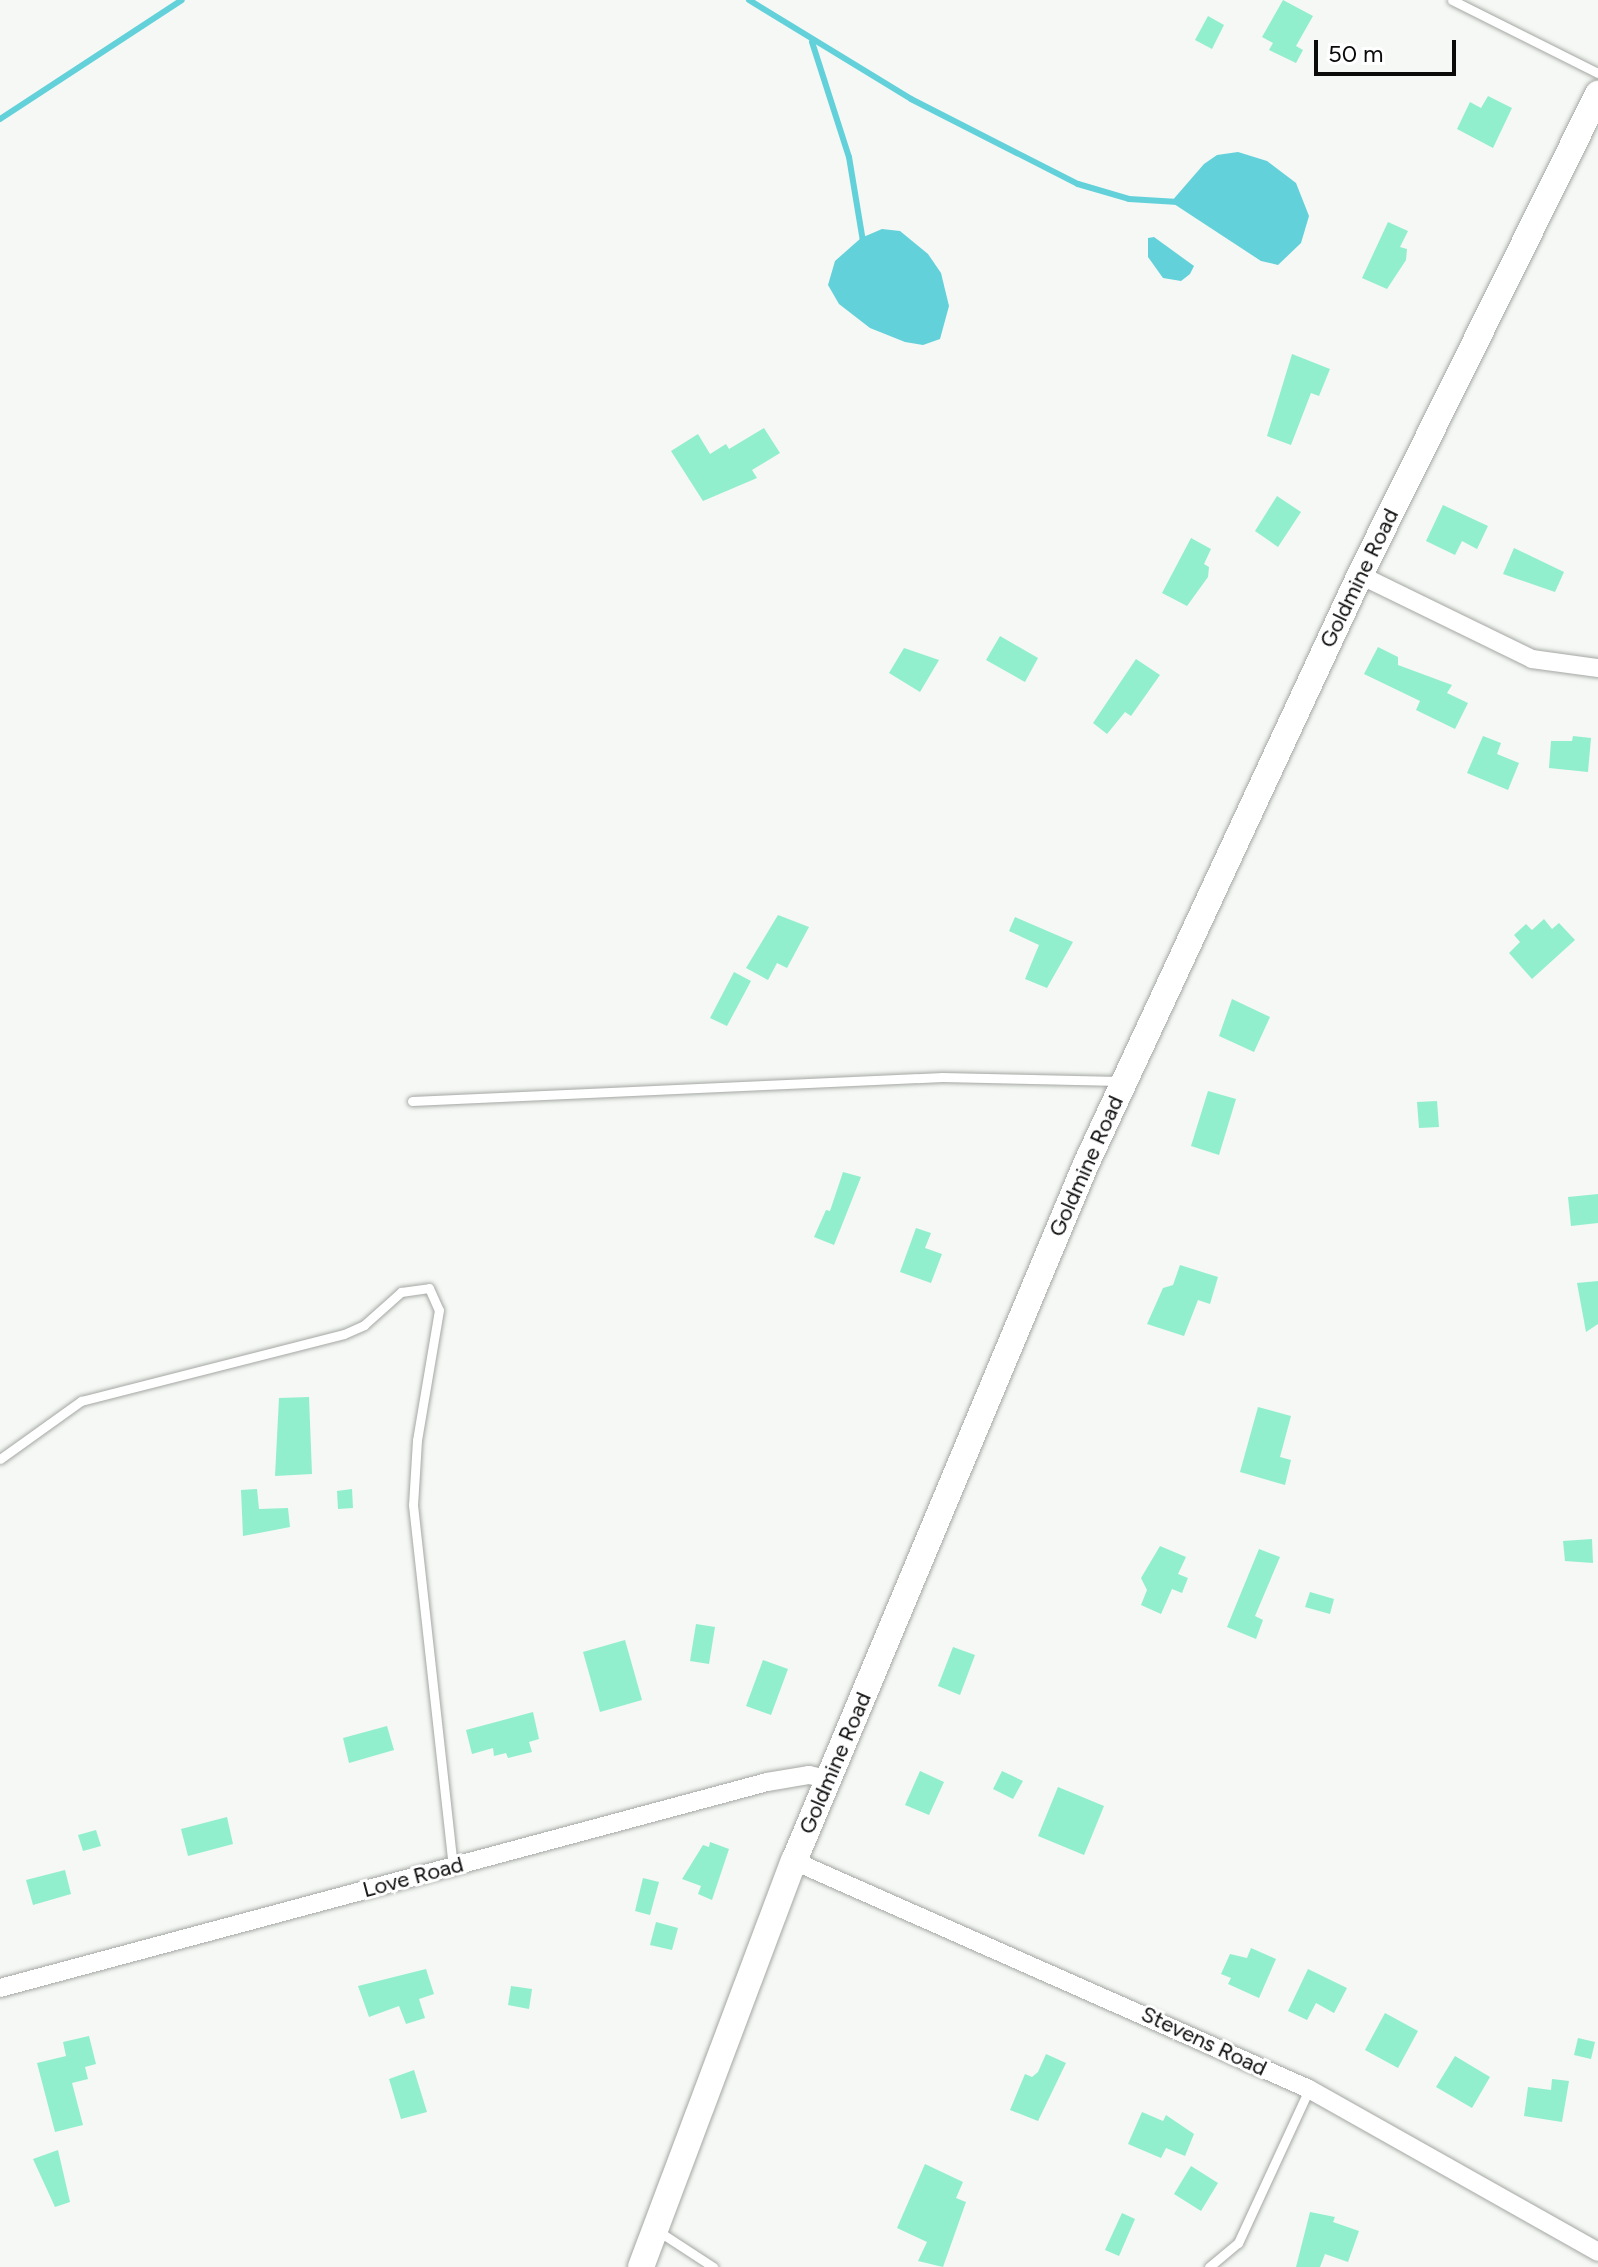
<!DOCTYPE html>
<html>
<head>
<meta charset="utf-8">
<style>
	body { margin:0 }
	#map { position:relative; width:1598px; height:2267px; overflow:hidden; background:#f5f8f4; font-family:Figtree,sans-serif }
	div>[style] { position:absolute }
	.water>* { inset:0; background:#63d1da }
	.stream>* { height:6px; margin:-3px; padding:0 3px; transform-origin:3px; border-radius:3px; background:#63d1da }
	.building>* { inset:0; background:#92efcd }
	.roads { filter:drop-shadow(0 0 2px #a4a7a3) drop-shadow(0 0 2px #a4a7a3) }
	.service>* { height:9px; margin:-4.5px; padding:0 4.5px; transform-origin:4.5px; border-radius:4.5px; background:#fff }
	.minor>* { height:18px; margin:-9px; padding:0 9px; transform-origin:9px; border-radius:9px; background:#fff }
	.secondary>* { height:26px; margin:-13px; padding:0 13px; transform-origin:13px; border-radius:13px; background:#fff }
	span { translate:-50% -50%; white-space:nowrap; text-align:center; line-height:1.15; -webkit-text-stroke:6px #fff; paint-order:stroke }
	.street-label { font-size:22px; color:#0b0b0a }
	.scale { position:absolute; left:1314px; top:40px; width:142px; height:36px; box-sizing:border-box; border:4px solid #0b0b0a; border-top:0; padding-left:10px; font-size:24px; line-height:28px; white-space:nowrap; color:#0b0b0a; -webkit-text-stroke:6px #fff; paint-order:stroke }
</style>
</head>
<body>
<div id="map">
	<div class="water">
		<div style="clip-path:polygon(1238px 152px,1267px 161px,1296px 183px,1309px 216px,1301px 243px,1278px 265px,1261px 261px,1171px 202px,1204px 164px,1217px 155px)"></div>
		<div style="clip-path:polygon(882px 229px,900px 231px,928px 254px,941px 273px,949px 306px,940px 339px,923px 345px,905px 342px,870px 328px,839px 304px,828px 285px,835px 261px,861px 238px)"></div>
		<div style="clip-path:polygon(1154px 237px,1194px 266px,1190px 274px,1181px 281px,1163px 278px,1148px 257px,1148px 238px)"></div>
	</div>
	<div class="stream">
		<div style="left:749px;top:0;width:190px;rotate:31.4deg"></div>
		<div style="left:911px;top:99px;width:187px;rotate:27deg"></div>
		<div style="left:1078px;top:184px;width:53px;rotate:16.4deg"></div>
		<div style="left:1129px;top:199px;width:49px;rotate:3.5deg"></div>
		<div style="left:812px;top:42px;width:121px;rotate:72.2deg"></div>
		<div style="left:849px;top:157px;width:86px;rotate:80.6deg"></div>
		<div style="left:0;top:119px;width:217px;rotate:-33.2deg"></div>
	</div>
	<div class="building">
		<div style="clip-path:polygon(1283px 0,1313px 16px,1296px 46px,1303px 50px,1296px 63px,1269px 50px,1273px 43px,1262px 37px)"></div>
		<div style="clip-path:polygon(1208px 16px,1224px 25px,1212px 49px,1195px 40px)"></div>
		<div style="clip-path:polygon(1488px 96px,1512px 108px,1493px 148px,1457px 129px,1470px 102px,1481px 108px)"></div>
		<div style="clip-path:polygon(1388px 222px,1408px 231px,1400px 247px,1407px 249px,1406px 260px,1387px 289px,1362px 278px)"></div>
		<div style="clip-path:polygon(1292px 354px,1330px 369px,1319px 396px,1311px 393px,1291px 445px,1267px 436px)"></div>
		<div style="clip-path:polygon(764px 428px,780px 453px,752px 470px,757px 478px,703px 501px,671px 451px,698px 434px,710px 454px,726px 444px,729px 449px)"></div>
		<div style="clip-path:polygon(1277px 496px,1301px 512px,1278px 547px,1255px 531px)"></div>
		<div style="clip-path:polygon(1443px 505px,1488px 526px,1477px 549px,1462px 541px,1455px 555px,1426px 541px)"></div>
		<div style="clip-path:polygon(1191px 538px,1211px 549px,1204px 564px,1209px 567px,1208px 577px,1187px 606px,1162px 593px)"></div>
		<div style="clip-path:polygon(1514px 548px,1564px 572px,1555px 592px,1503px 574px)"></div>
		<div style="clip-path:polygon(1000px 636px,1038px 658px,1025px 682px,986px 660px)"></div>
		<div style="clip-path:polygon(1378px 647px,1398px 657px,1398px 665px,1452px 685px,1447px 693px,1468px 703px,1455px 729px,1416px 710px,1420px 701px,1364px 674px)"></div>
		<div style="clip-path:polygon(904px 648px,939px 660px,920px 692px,889px 673px)"></div>
		<div style="clip-path:polygon(1136px 659px,1160px 675px,1131px 716px,1125px 712px,1107px 734px,1093px 723px)"></div>
		<div style="clip-path:polygon(1483px 736px,1501px 743px,1497px 754px,1519px 763px,1508px 790px,1467px 773px)"></div>
		<div style="clip-path:polygon(1573px 736px,1591px 738px,1588px 772px,1549px 768px,1551px 741px,1572px 741px)"></div>
		<div style="clip-path:polygon(778px 915px,809px 927px,787px 968px,777px 963px,768px 980px,746px 968px)"></div>
		<div style="clip-path:polygon(1015px 917px,1073px 942px,1047px 988px,1025px 979px,1039px 945px,1009px 931px)"></div>
		<div style="clip-path:polygon(1544px 919px,1552px 929px,1559px 923px,1575px 940px,1532px 979px,1509px 953px,1520px 942px,1514px 935px,1526px 924px,1532px 930px)"></div>
		<div style="clip-path:polygon(734px 972px,751px 981px,727px 1026px,710px 1018px)"></div>
		<div style="clip-path:polygon(1232px 999px,1270px 1017px,1254px 1052px,1219px 1036px)"></div>
		<div style="clip-path:polygon(1208px 1091px,1236px 1099px,1219px 1155px,1191px 1146px)"></div>
		<div style="clip-path:polygon(1437px 1101px,1439px 1127px,1419px 1128px,1417px 1102px)"></div>
		<div style="clip-path:polygon(843px 1172px,861px 1177px,834px 1245px,814px 1237px,826px 1210px,830px 1211px)"></div>
		<div style="clip-path:polygon(1598px 1194px,1598px 1223px,1571px 1226px,1568px 1197px)"></div>
		<div style="clip-path:polygon(916px 1228px,931px 1233px,925px 1248px,942px 1254px,931px 1283px,900px 1272px)"></div>
		<div style="clip-path:polygon(1180px 1265px,1218px 1277px,1210px 1304px,1198px 1300px,1184px 1336px,1147px 1324px,1163px 1288px,1173px 1285px)"></div>
		<div style="clip-path:polygon(1598px 1281px,1598px 1324px,1586px 1332px,1577px 1283px)"></div>
		<div style="clip-path:polygon(309px 1397px,312px 1474px,275px 1476px,279px 1398px)"></div>
		<div style="clip-path:polygon(1258px 1407px,1291px 1416px,1280px 1457px,1291px 1460px,1285px 1485px,1240px 1472px)"></div>
		<div style="clip-path:polygon(257px 1489px,259px 1509px,288px 1508px,290px 1527px,243px 1536px,241px 1490px)"></div>
		<div style="clip-path:polygon(352px 1489px,353px 1508px,338px 1509px,337px 1491px)"></div>
		<div style="clip-path:polygon(1592px 1539px,1593px 1563px,1565px 1561px,1563px 1541px)"></div>
		<div style="clip-path:polygon(1160px 1546px,1186px 1557px,1178px 1574px,1188px 1578px,1182px 1593px,1172px 1589px,1161px 1614px,1141px 1605px,1147px 1590px,1141px 1578px)"></div>
		<div style="clip-path:polygon(1259px 1549px,1280px 1557px,1255px 1616px,1263px 1620px,1256px 1639px,1227px 1627px)"></div>
		<div style="clip-path:polygon(1310px 1592px,1334px 1599px,1330px 1614px,1305px 1607px)"></div>
		<div style="clip-path:polygon(696px 1624px,715px 1627px,709px 1664px,690px 1661px)"></div>
		<div style="clip-path:polygon(625px 1640px,642px 1700px,600px 1712px,583px 1652px)"></div>
		<div style="clip-path:polygon(953px 1647px,975px 1655px,960px 1695px,938px 1686px)"></div>
		<div style="clip-path:polygon(763px 1660px,788px 1669px,771px 1715px,746px 1706px)"></div>
		<div style="clip-path:polygon(533px 1712px,539px 1739px,529px 1742px,532px 1752px,508px 1758px,506px 1753px,494px 1756px,493px 1748px,472px 1754px,466px 1730px)"></div>
		<div style="clip-path:polygon(387px 1726px,394px 1750px,349px 1763px,343px 1738px)"></div>
		<div style="clip-path:polygon(920px 1771px,944px 1782px,929px 1815px,905px 1805px)"></div>
		<div style="clip-path:polygon(1002px 1771px,1023px 1781px,1013px 1799px,993px 1789px)"></div>
		<div style="clip-path:polygon(1058px 1787px,1104px 1806px,1084px 1855px,1038px 1836px)"></div>
		<div style="clip-path:polygon(227px 1817px,233px 1844px,188px 1856px,181px 1829px)"></div>
		<div style="clip-path:polygon(96px 1830px,101px 1846px,83px 1851px,78px 1835px)"></div>
		<div style="clip-path:polygon(710px 1842px,729px 1849px,712px 1900px,698px 1894px,701px 1886px,682px 1879px,703px 1845px,709px 1847px)"></div>
		<div style="clip-path:polygon(65px 1870px,71px 1894px,33px 1905px,26px 1880px)"></div>
		<div style="clip-path:polygon(643px 1878px,659px 1882px,650px 1915px,635px 1911px)"></div>
		<div style="clip-path:polygon(656px 1922px,678px 1928px,672px 1950px,650px 1945px)"></div>
		<div style="clip-path:polygon(1251px 1948px,1276px 1959px,1259px 1998px,1228px 1984px,1231px 1978px,1221px 1974px,1230px 1954px,1247px 1958px)"></div>
		<div style="clip-path:polygon(426px 1969px,434px 1994px,419px 1999px,425px 2018px,406px 2024px,399px 2006px,369px 2017px,358px 1986px)"></div>
		<div style="clip-path:polygon(1308px 1969px,1347px 1988px,1334px 2013px,1316px 2003px,1307px 2020px,1288px 2011px)"></div>
		<div style="clip-path:polygon(511px 1986px,532px 1989px,529px 2009px,508px 2005px)"></div>
		<div style="clip-path:polygon(1385px 2013px,1418px 2031px,1398px 2068px,1365px 2050px)"></div>
		<div style="clip-path:polygon(89px 2036px,96px 2064px,85px 2067px,88px 2079px,72px 2083px,83px 2125px,55px 2132px,37px 2063px,66px 2056px,63px 2042px)"></div>
		<div style="clip-path:polygon(1578px 2038px,1595px 2042px,1591px 2059px,1574px 2055px)"></div>
		<div style="clip-path:polygon(1046px 2054px,1066px 2063px,1038px 2121px,1010px 2110px,1025px 2074px,1032px 2077px,1038px 2072px)"></div>
		<div style="clip-path:polygon(1455px 2056px,1490px 2077px,1472px 2108px,1436px 2087px)"></div>
		<div style="clip-path:polygon(414px 2070px,427px 2112px,401px 2119px,389px 2079px)"></div>
		<div style="clip-path:polygon(1552px 2079px,1569px 2081px,1562px 2122px,1524px 2116px,1528px 2087px,1551px 2090px)"></div>
		<div style="clip-path:polygon(1142px 2112px,1163px 2121px,1166px 2115px,1194px 2134px,1185px 2156px,1166px 2148px,1161px 2158px,1128px 2144px)"></div>
		<div style="clip-path:polygon(58px 2150px,70px 2202px,55px 2207px,33px 2159px)"></div>
		<div style="clip-path:polygon(925px 2164px,963px 2182px,956px 2198px,966px 2202px,943px 2267px,918px 2261px,927px 2242px,897px 2228px)"></div>
		<div style="clip-path:polygon(1191px 2166px,1218px 2183px,1201px 2211px,1174px 2194px)"></div>
		<div style="clip-path:polygon(1310px 2212px,1335px 2217px,1333px 2222px,1359px 2231px,1348px 2262px,1325px 2254px,1320px 2267px,1296px 2267px)"></div>
		<div style="clip-path:polygon(1122px 2213px,1135px 2219px,1119px 2256px,1105px 2250px)"></div>
	</div>
	<div class="roads">
		<div class="service">
			<div style="left:1452px;top:0;width:163px;rotate:26.6deg"></div>
			<div style="left:412px;top:1101px;width:531px;rotate:-2.59deg"></div>
			<div style="left:942px;top:1077px;width:178px;rotate:1.3deg"></div>
			<div style="left:0;top:1459px;width:100px;rotate:-35.6deg"></div>
			<div style="left:81px;top:1401px;width:271px;rotate:-14.3deg"></div>
			<div style="left:344px;top:1334px;width:22px;rotate:-24deg"></div>
			<div style="left:364px;top:1325px;width:50px;rotate:-41.7deg"></div>
			<div style="left:401px;top:1292px;width:28px;rotate:-8deg"></div>
			<div style="left:429px;top:1288px;width:24px;rotate:66deg"></div>
			<div style="left:439px;top:1310px;width:132px;rotate:99.6deg"></div>
			<div style="left:417px;top:1440px;width:65px;rotate:93.5deg"></div>
			<div style="left:413px;top:1505px;width:364px;rotate:83.7deg"></div>
			<div style="left:658px;top:2231px;width:66px;rotate:33.2deg"></div>
			<div style="left:1209px;top:2267px;width:38px;rotate:-40deg"></div>
			<div style="left:1238px;top:2243px;width:170px;rotate:-65.2deg"></div>
		</div>
		<div class="minor">
			<div style="left:1360px;top:575px;width:191px;rotate:26deg"></div>
			<div style="left:1532px;top:659px;width:67px;rotate:7.8deg"></div>
			<div style="left:794px;top:1861px;width:563px;rotate:23.88deg"></div>
			<div style="left:1309px;top:2089px;width:332px;rotate:29.4deg"></div>
			<div style="left:0;top:1988px;width:794px;rotate:-15.03deg"></div>
			<div style="left:767px;top:1782px;width:43px;rotate:-9.5deg"></div>
			<div style="left:809px;top:1775px;width:19px;rotate:12deg"></div>
		</div>
		<div class="secondary">
			<div style="left:641px;top:2267px;width:434px;rotate:-69.4deg"></div>
			<div style="left:794px;top:1861px;width:756px;rotate:-67.27deg"></div>
			<div style="left:1086px;top:1164px;width:650px;rotate:-65.05deg"></div>
			<div style="left:1360px;top:575px;width:537px;rotate:-63.67deg"></div>
		</div>
	</div>
	<div class="street-label">
		<span style="left:1359px;top:578px;rotate:-64deg">Goldmine Road</span>
		<span style="left:1086px;top:1166px;rotate:-66deg">Goldmine Road</span>
		<span style="left:835px;top:1763px;rotate:-67deg">Goldmine Road</span>
		<span style="left:413px;top:1877px;rotate:-15deg">Love Road</span>
		<span style="left:1204px;top:2041px;rotate:25deg">Stevens Road</span>
	</div>
	<div class="scale">50 m</div>
</div>
</body>
</html>
